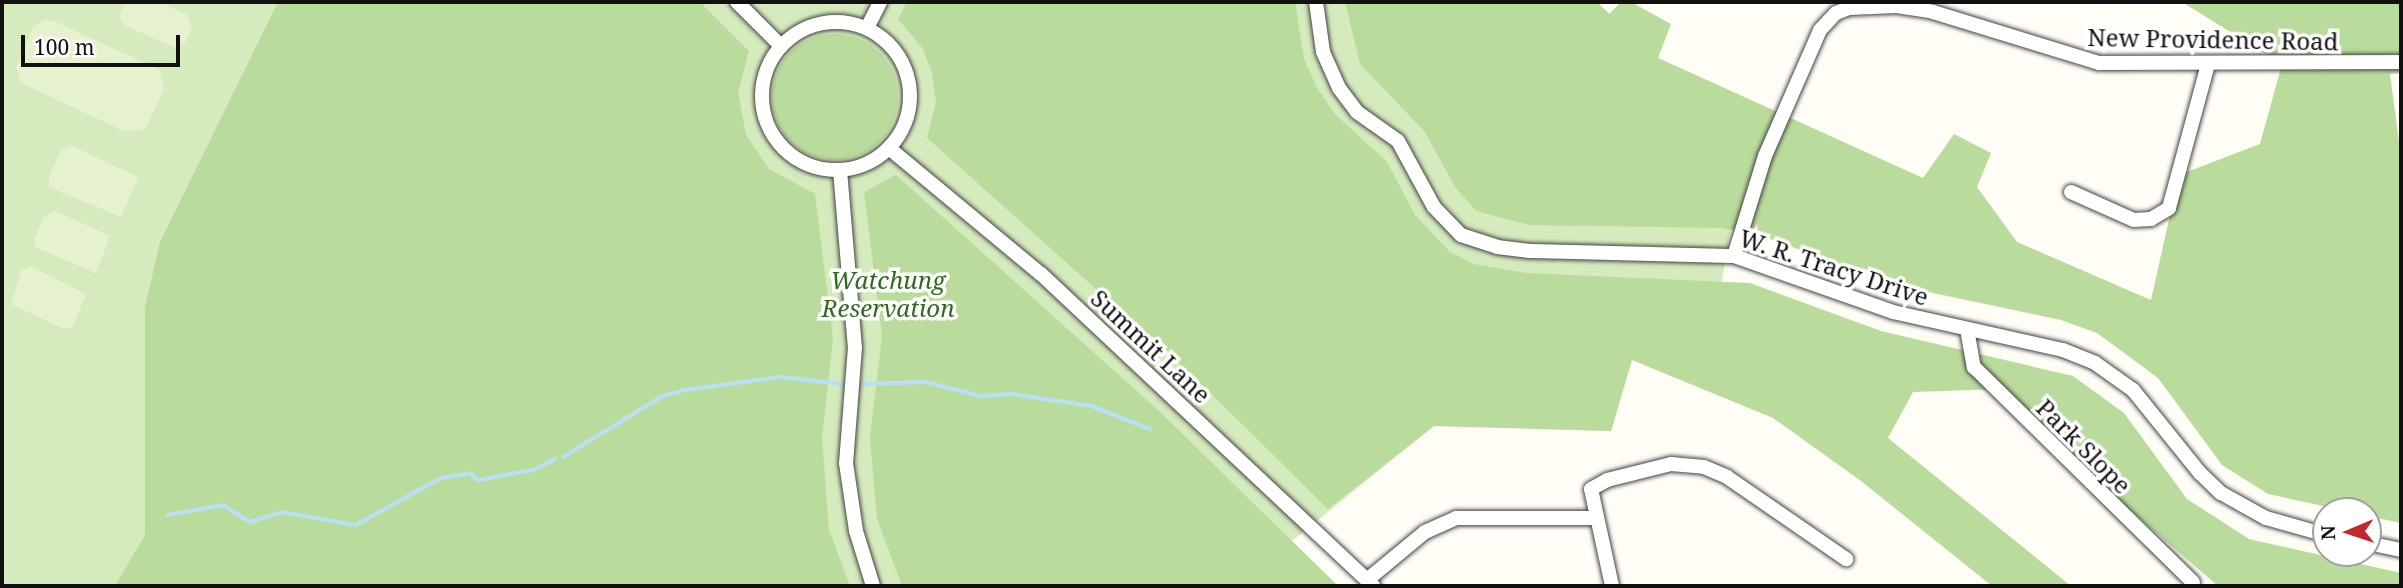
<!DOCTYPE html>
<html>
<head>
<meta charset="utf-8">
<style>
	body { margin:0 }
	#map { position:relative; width:2403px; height:588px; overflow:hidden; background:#fffdf5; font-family:"Noto Serif",serif }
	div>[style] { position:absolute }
	.green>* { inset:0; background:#d5ebbd }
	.forest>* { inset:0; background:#b9dc9c }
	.round { border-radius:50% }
	.pitch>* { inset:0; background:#e6f2cf }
	.stream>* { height:3.5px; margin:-1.75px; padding:0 1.75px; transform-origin:1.75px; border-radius:1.75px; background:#b9e0f7 }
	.roads { filter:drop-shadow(0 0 2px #444) drop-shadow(0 0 2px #444) }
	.minor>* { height:14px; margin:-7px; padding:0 7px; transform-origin:7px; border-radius:7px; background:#fff }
	.minor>.ring { margin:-7px; padding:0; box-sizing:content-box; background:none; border:14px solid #fff; border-radius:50% }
	span { translate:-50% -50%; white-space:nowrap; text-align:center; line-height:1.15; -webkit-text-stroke:7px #fff; paint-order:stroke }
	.street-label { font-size:24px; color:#111 }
	.park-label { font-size:24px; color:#2f6b1f; font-style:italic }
	.frame { position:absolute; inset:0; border:4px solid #111; pointer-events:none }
	.north { position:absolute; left:2312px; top:497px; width:70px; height:70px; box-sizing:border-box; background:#fff; border:2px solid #a0a0a0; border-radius:50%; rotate:268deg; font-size:19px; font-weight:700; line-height:28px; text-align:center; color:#111 }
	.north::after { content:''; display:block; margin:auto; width:24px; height:32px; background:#c4262e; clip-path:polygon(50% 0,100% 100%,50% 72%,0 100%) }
	.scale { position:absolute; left:21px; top:35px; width:159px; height:32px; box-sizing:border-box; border:4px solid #111; border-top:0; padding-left:9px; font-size:21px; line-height:24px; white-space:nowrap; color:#111; -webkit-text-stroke:5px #fff; paint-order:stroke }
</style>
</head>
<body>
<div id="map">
	<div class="green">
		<div style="clip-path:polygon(2px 2px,1597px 2px,1658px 58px,1775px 111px,1730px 230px,1722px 281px,1632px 359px,1611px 431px,1434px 426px,1292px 541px,1338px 586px,2px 586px)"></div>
	</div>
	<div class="forest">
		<div style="clip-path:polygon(278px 2px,700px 2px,749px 51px,738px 93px,746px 135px,769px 169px,815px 194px,833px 338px,822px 437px,829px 530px,850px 586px,115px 586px,145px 535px,145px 307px,160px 242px)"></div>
		<div style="clip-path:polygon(907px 2px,1295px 2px,1304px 59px,1317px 88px,1335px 114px,1387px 162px,1415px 215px,1450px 252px,1474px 264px,1526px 273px,1750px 283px,1881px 331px,2073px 376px,2124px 413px,2187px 499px,2249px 539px,2401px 573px,2401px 586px,2218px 586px,2066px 455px,2000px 389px,1913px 392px,1888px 438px,2071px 586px,1992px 586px,1861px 481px,1773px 418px,1632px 360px,1611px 431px,1434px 426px,1328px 509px,1191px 374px,927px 138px,936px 103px,932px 73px,923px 49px,898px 19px)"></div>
		<div style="clip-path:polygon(1345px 2px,1597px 2px,1609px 14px,1621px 2px,1631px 2px,1671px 24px,1658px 58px,1923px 178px,1954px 134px,1991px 153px,1977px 187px,2017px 242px,2151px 300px,2179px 175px,2260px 144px,2282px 64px,2182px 2px,2401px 2px,2401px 73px,2390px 74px,2401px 157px,2401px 523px,2368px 516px,2368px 511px,2346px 511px,2268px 494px,2222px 465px,2158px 378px,2097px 333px,2061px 320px,1895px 285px,1760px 235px,1722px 228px,1530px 225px,1476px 211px,1455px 187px,1425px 132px,1360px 64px)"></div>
		<div class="round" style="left:772px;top:34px;width:126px;height:126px"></div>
		<div style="clip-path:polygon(896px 175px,1158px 410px,1338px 586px,902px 586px,877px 519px,870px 438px,882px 336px,864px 192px)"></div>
	</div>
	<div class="pitch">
		<div style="clip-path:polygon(125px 2px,160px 2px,187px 15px,192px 28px,185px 43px,176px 48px,124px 25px,119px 15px)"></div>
		<div style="clip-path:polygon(43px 20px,54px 21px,160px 70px,164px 89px,145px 130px,124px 131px,21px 83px,16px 67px,33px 27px)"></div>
		<div style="clip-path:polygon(70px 145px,138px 177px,121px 217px,49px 187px,49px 177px,60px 152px)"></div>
		<div style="clip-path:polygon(55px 211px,110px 236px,96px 273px,35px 247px,34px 239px,45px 216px)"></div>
		<div style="clip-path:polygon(30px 266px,86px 294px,72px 328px,62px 328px,11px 304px,21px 271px)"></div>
	</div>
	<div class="stream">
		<div style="left:863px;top:384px;width:63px;rotate:-1.8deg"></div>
		<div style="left:926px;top:382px;width:57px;rotate:14.3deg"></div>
		<div style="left:981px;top:396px;width:31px;rotate:-4deg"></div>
		<div style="left:1012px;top:394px;width:80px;rotate:8.6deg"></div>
		<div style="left:1091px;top:406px;width:63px;rotate:21.3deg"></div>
		<div style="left:563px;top:457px;width:117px;rotate:-31.4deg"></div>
		<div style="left:663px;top:396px;width:23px;rotate:-15deg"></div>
		<div style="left:685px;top:390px;width:97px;rotate:-7.7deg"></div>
		<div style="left:781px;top:377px;width:63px;rotate:6.3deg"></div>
		<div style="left:167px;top:515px;width:57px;rotate:-10.1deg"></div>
		<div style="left:223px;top:505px;width:32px;rotate:32deg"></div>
		<div style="left:250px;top:522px;width:34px;rotate:-17deg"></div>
		<div style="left:282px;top:512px;width:75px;rotate:10deg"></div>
		<div style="left:356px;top:525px;width:97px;rotate:-28.9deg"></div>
		<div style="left:441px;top:478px;width:30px;rotate:-9deg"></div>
		<div style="left:471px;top:473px;width:9px;rotate:49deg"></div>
		<div style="left:477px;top:480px;width:7px;rotate:-8deg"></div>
		<div style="left:484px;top:479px;width:51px;rotate:-10.2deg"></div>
		<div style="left:534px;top:470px;width:24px;rotate:-28deg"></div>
	</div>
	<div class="roads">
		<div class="minor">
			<div style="left:737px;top:2px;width:62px;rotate:45deg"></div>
			<div style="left:1316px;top:2px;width:50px;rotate:82deg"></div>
			<div style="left:1323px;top:52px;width:39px;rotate:66deg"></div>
			<div style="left:1339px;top:88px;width:30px;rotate:53deg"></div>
			<div style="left:1357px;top:112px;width:50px;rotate:35.3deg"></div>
			<div style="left:1398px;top:141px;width:75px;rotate:61.4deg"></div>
			<div style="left:1434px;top:207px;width:39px;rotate:46deg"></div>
			<div style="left:1461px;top:235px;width:38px;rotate:18deg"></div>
			<div style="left:1497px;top:247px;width:33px;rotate:7deg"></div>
			<div style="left:1530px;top:251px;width:204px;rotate:1.4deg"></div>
			<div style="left:1734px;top:256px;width:169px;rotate:19.4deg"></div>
			<div style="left:1893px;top:312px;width:174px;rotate:12.6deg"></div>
			<div style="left:2063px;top:350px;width:35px;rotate:22deg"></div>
			<div style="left:2095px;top:363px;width:47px;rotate:35.4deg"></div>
			<div style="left:2133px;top:390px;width:107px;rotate:51.1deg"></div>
			<div style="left:2200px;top:473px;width:29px;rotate:44deg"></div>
			<div style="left:2221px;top:493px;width:51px;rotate:29.1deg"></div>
			<div style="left:2266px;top:518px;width:62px;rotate:15.8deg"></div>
			<div class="ring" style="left:762px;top:22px;width:134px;height:134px"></div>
			<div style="left:867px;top:28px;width:29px;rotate:-63deg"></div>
			<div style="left:889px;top:148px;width:197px;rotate:39.7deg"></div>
			<div style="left:1041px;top:274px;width:456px;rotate:43.2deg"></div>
			<div style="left:840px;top:170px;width:178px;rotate:85.2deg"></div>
			<div style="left:855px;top:347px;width:116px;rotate:94.4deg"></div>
			<div style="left:846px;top:463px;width:69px;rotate:81.6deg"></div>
			<div style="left:856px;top:531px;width:58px;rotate:72.8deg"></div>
			<div style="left:2071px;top:192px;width:69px;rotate:24deg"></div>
			<div style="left:2134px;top:220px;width:17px;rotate:-3deg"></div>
			<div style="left:2151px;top:219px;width:21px;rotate:-31deg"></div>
			<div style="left:2169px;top:208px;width:149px;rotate:-74.8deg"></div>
			<div style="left:1734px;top:256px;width:105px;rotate:-72.8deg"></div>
			<div style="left:1765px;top:156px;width:137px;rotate:-66.4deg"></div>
			<div style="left:1820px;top:30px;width:23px;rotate:-47deg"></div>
			<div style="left:1836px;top:13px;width:14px;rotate:-21deg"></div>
			<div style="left:1849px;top:8px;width:48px;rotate:-2.4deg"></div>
			<div style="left:1897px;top:6px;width:36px;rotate:9deg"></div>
			<div style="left:1933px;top:12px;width:174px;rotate:17.1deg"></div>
			<div style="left:2099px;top:63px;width:302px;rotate:-0.2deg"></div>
			<div style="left:1967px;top:329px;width:39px;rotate:80deg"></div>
			<div style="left:1974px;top:367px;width:307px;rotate:44.5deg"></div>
			<div style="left:2368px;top:543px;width:34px;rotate:12deg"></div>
			<div style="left:1367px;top:580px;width:75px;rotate:-39.6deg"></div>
			<div style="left:1425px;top:532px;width:34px;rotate:-24deg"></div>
			<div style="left:1456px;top:518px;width:140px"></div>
			<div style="left:1612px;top:586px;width:99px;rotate:-102.2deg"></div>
			<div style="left:1591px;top:489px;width:18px;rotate:-29deg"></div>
			<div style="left:1607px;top:480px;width:66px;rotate:-14deg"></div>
			<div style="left:1671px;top:464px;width:33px;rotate:5deg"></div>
			<div style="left:1704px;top:467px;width:25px;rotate:23deg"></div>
			<div style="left:1727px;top:477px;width:145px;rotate:34.6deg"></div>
		</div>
	</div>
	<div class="street-label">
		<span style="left:2213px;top:39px;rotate:1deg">New Providence Road</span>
		<span style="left:1834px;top:267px;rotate:18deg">W. R. Tracy Drive</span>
		<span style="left:1151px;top:346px;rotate:43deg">Summit Lane</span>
		<span style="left:2084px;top:446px;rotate:45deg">Park Slope</span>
	</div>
	<div class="park-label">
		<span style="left:888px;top:294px">Watchung<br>Reservation</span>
	</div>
	<div class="frame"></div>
	<div class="north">N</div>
	<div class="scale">100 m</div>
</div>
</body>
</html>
